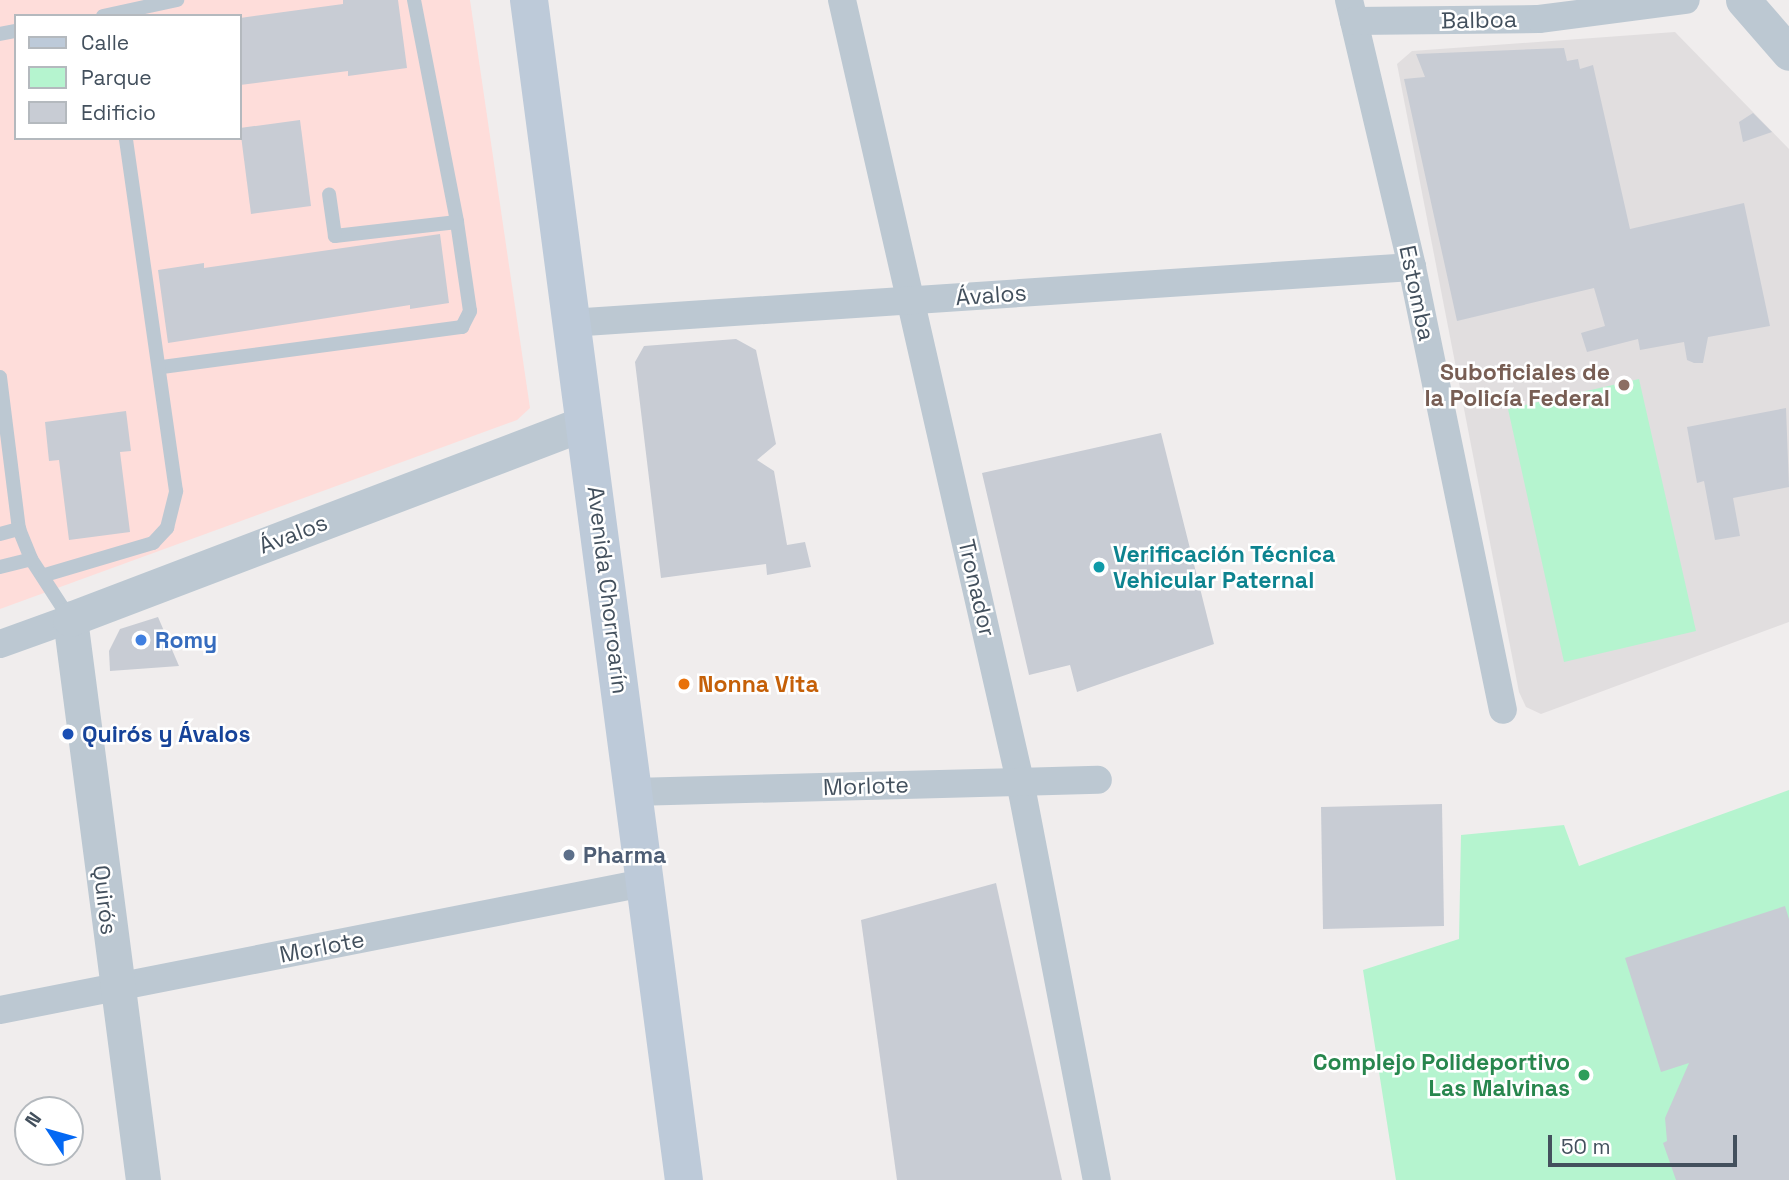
<!DOCTYPE html>
<html>
<head>
<meta charset="utf-8">
<style>
	body { margin:0 }
	#map { position:relative; width:1789px; height:1180px; overflow:hidden; background:#f0eded; font-family:"Space Grotesk",sans-serif }
	div>[style] { position:absolute }
	.education>* { inset:0; background:#e1dedf }
	.medical>* { inset:0; background:#feddda }
	.green>* { inset:0; background:#b5f4cf }
	.building>* { inset:0; background:#c8ccd4 }
	.service>* { height:14px; margin:-7px; padding:0 7px; transform-origin:7px; border-radius:7px; background:#bcc8d2 }
	.minor>* { height:28px; margin:-14px; padding:0 14px; transform-origin:14px; border-radius:14px; background:#bcc8d2 }
	.tertiary>* { height:35px; margin:-17.5px; padding:0 17.5px; transform-origin:17.5px; border-radius:17.5px; background:#bcc8d2 }
	.secondary>* { height:38px; margin:-19px; padding:0 19px; transform-origin:19px; border-radius:19px; background:#bdcad9 }
	.dots>* { width:19px; height:19px; translate:-50% -50%; box-sizing:border-box; border:4px solid #fff; border-radius:50% }
	span { translate:-50% -50%; white-space:nowrap; text-align:center; line-height:1.15; -webkit-text-stroke:5px #fff; paint-order:stroke }
	.street-label { font-size:23px; color:#43505d }
	.education-label { font-size:23px; color:#785e54; font-weight:700 }
	.right { translate:-100% -50%; text-align:right }
	.culture-label { font-size:23px; color:#0d838f; font-weight:700 }
	.left { translate:0 -50%; text-align:left }
	.shop-label { font-size:23px; color:#366cbe; font-weight:700 }
	.food-label { font-size:23px; color:#c56008; font-weight:700 }
	.transit-label { font-size:23px; color:#164399; font-weight:700 }
	.service-label { font-size:23px; color:#4e5e75; font-weight:700 }
	.leisure-label { font-size:23px; color:#27864d; font-weight:700 }
	.legend { position:absolute; left:14px; top:14px; width:228px; height:126px; box-sizing:border-box; background:#fff; border:2px solid #b4b9be; margin:0; padding:9px 12px; list-style:none; font-size:21px; color:#43505d }
	.legend li { display:flex; align-items:center; gap:14px; height:35px }
	.legend b { width:35px; border:2px solid #b4b9be }
	.north { position:absolute; left:14px; top:1096px; width:70px; height:70px; box-sizing:border-box; background:#fff; border:2px solid #b4b9be; border-radius:50%; rotate:306deg; font-size:19px; font-weight:700; line-height:28px; text-align:center; color:#43505d }
	.north::after { content:''; display:block; margin:auto; width:24px; height:32px; background:#0468f3; clip-path:polygon(50% 0,100% 100%,50% 72%,0 100%) }
	.scale { position:absolute; left:1548px; top:1135px; width:189px; height:32px; box-sizing:border-box; border:4px solid #43505d; border-top:0; padding-left:9px; font-size:21px; line-height:24px; white-space:nowrap; color:#43505d; -webkit-text-stroke:5px #fff; paint-order:stroke }
</style>
</head>
<body>
<div id="map">
	<div class="education">
		<div style="clip-path:polygon(1675px 32px,1789px 149px,1789px 622px,1541px 714px,1526px 707px,1519px 692px,1397px 64px,1412px 51px)"></div>
	</div>
	<div class="medical">
		<div style="clip-path:polygon(evenodd,0 0,470px 0,530px 408px,517px 420px,0 609px,0 0,16px 16px,240px 16px,240px 138px,16px 138px,16px 16px)"></div>
	</div>
	<div class="green">
		<div style="clip-path:polygon(1639px 379px,1696px 631px,1564px 662px,1508px 409px)"></div>
		<div style="clip-path:polygon(1789px 790px,1789px 1180px,1396px 1180px,1363px 970px,1459px 939px,1461px 835px,1564px 825px,1579px 866px)"></div>
	</div>
	<div class="building">
		<div style="clip-path:polygon(343px 0,398px 0,407px 68px,348px 76px,348px 71px,240px 85px,240px 18px,343px 4px)"></div>
		<div style="clip-path:polygon(1564px 48px,1567px 61px,1578px 59px,1580px 69px,1593px 65px,1630px 229px,1744px 203px,1770px 326px,1708px 337px,1703px 363px,1694px 363px,1687px 360px,1684px 342px,1640px 350px,1638px 339px,1587px 352px,1581px 333px,1605px 326px,1594px 288px,1457px 321px,1404px 79px,1425px 77px,1416px 54px)"></div>
		<div style="clip-path:polygon(1753px 113px,1772px 132px,1743px 142px,1739px 122px)"></div>
		<div style="clip-path:polygon(300px 120px,311px 206px,251px 214px,240px 128px)"></div>
		<div style="clip-path:polygon(440px 234px,449px 303px,410px 309px,410px 305px,168px 343px,158px 270px,204px 263px,204px 268px)"></div>
		<div style="clip-path:polygon(736px 339px,756px 350px,776px 444px,757px 460px,774px 471px,787px 545px,805px 542px,811px 567px,767px 575px,766px 564px,661px 578px,635px 362px,644px 346px)"></div>
		<div style="clip-path:polygon(1786px 408px,1789px 487px,1733px 498px,1740px 536px,1715px 540px,1704px 481px,1697px 483px,1687px 427px)"></div>
		<div style="clip-path:polygon(126px 411px,131px 451px,120px 452px,130px 532px,69px 540px,59px 460px,49px 461px,45px 422px)"></div>
		<div style="clip-path:polygon(1161px 433px,1214px 644px,1077px 692px,1070px 665px,1029px 675px,982px 473px)"></div>
		<div style="clip-path:polygon(158px 617px,179px 666px,110px 671px,109px 651px,120px 629px)"></div>
		<div style="clip-path:polygon(1442px 804px,1444px 926px,1323px 929px,1321px 807px)"></div>
		<div style="clip-path:polygon(996px 883px,1062px 1180px,897px 1180px,861px 920px)"></div>
		<div style="clip-path:polygon(1785px 906px,1789px 919px,1789px 1180px,1676px 1180px,1663px 1143px,1667px 1141px,1665px 1118px,1689px 1063px,1661px 1072px,1625px 958px)"></div>
	</div>
	<div class="service">
		<div style="left:414px;top:0;width:226px;rotate:79deg"></div>
		<div style="left:103px;top:16px;width:76px;rotate:-12.2deg"></div>
		<div style="left:0;top:34px;width:16px;rotate:-11deg"></div>
		<div style="left:162px;top:367px;width:303px;rotate:-7.6deg"></div>
		<div style="left:462px;top:327px;width:18px;rotate:-63deg"></div>
		<div style="left:470px;top:311px;width:90px;rotate:-98.3deg"></div>
		<div style="left:457px;top:222px;width:123px;rotate:173.5deg"></div>
		<div style="left:335px;top:236px;width:42px;rotate:-98.1deg"></div>
		<div style="left:0;top:377px;width:153px;rotate:82.9deg"></div>
		<div style="left:19px;top:529px;width:32px;rotate:68deg"></div>
		<div style="left:31px;top:559px;width:72px;rotate:57deg"></div>
		<div style="left:0;top:534px;width:20px;rotate:-15deg"></div>
		<div style="left:0;top:567px;width:32px;rotate:-14deg"></div>
		<div style="left:45px;top:575px;width:113px;rotate:-16.5deg"></div>
		<div style="left:153px;top:543px;width:21px;rotate:-47deg"></div>
		<div style="left:167px;top:528px;width:38px;rotate:-76deg"></div>
		<div style="left:176px;top:491px;width:357px;rotate:-98.1deg"></div>
	</div>
	<div class="minor">
		<div style="left:842px;top:0;width:801px;rotate:77.16deg"></div>
		<div style="left:1020px;top:781px;width:406px;rotate:79.1deg"></div>
		<div style="left:1349px;top:0;width:274px;rotate:76.7deg"></div>
		<div style="left:1412px;top:267px;width:452px;rotate:78.4deg"></div>
		<div style="left:1354px;top:21px;width:185px;rotate:-0.6deg"></div>
		<div style="left:1539px;top:19px;width:148px;rotate:-7.4deg"></div>
		<div style="left:570px;top:323px;width:844px;rotate:-3.81deg"></div>
		<div style="left:0;top:644px;width:74px;rotate:-19.7deg"></div>
		<div style="left:633px;top:792px;width:465px;rotate:-1.5deg"></div>
		<div style="left:0;top:1010px;width:656px;rotate:-11.16deg"></div>
	</div>
	<div class="tertiary">
		<div style="left:1743px;top:0;width:70px;rotate:49deg"></div>
		<div style="left:143px;top:1180px;width:566px;rotate:-97.41deg"></div>
		<div style="left:70px;top:619px;width:551px;rotate:-20.84deg"></div>
	</div>
	<div class="secondary">
		<div style="left:529px;top:0;width:1190px;rotate:82.52deg"></div>
	</div>
	<div class="dots">
		<div style="left:1624px;top:385px;background:#8d6e63"></div>
		<div style="left:1099px;top:567px;background:#0f9aa8"></div>
		<div style="left:141px;top:640px;background:#3f7fe0"></div>
		<div style="left:684px;top:684px;background:#e8710a"></div>
		<div style="left:68px;top:734px;background:#1a4fb4"></div>
		<div style="left:569px;top:855px;background:#5c6f8a"></div>
		<div style="left:1584px;top:1075px;background:#2e9e5b"></div>
	</div>
	<div class="street-label">
		<span style="left:1479px;top:20px;rotate:-1deg">Balboa</span>
		<span style="left:1417px;top:293px;rotate:78deg">Estomba</span>
		<span style="left:991px;top:295px;rotate:-4deg">Ávalos</span>
		<span style="left:293px;top:534px;rotate:-21deg">Ávalos</span>
		<span style="left:977px;top:588px;rotate:77deg">Tronador</span>
		<span style="left:608px;top:590px;rotate:83deg">Avenida Chorroarín</span>
		<span style="left:866px;top:786px;rotate:-2deg">Morlote</span>
		<span style="left:105px;top:900px;rotate:83deg">Quirós</span>
		<span style="left:322px;top:947px;rotate:-11deg">Morlote</span>
	</div>
	<div class="education-label">
		<span class="right" style="left:1610px;top:385px">Suboficiales de<br>la Policía Federal</span>
	</div>
	<div class="culture-label">
		<span class="left" style="left:1113px;top:567px">Verificación Técnica<br>Vehicular Paternal</span>
	</div>
	<div class="shop-label">
		<span class="left" style="left:155px;top:640px">Romy</span>
	</div>
	<div class="food-label">
		<span class="left" style="left:698px;top:684px">Nonna Vita</span>
	</div>
	<div class="transit-label">
		<span class="left" style="left:82px;top:734px">Quirós y Ávalos</span>
	</div>
	<div class="service-label">
		<span class="left" style="left:583px;top:855px">Pharma</span>
	</div>
	<div class="leisure-label">
		<span class="right" style="left:1570px;top:1075px">Complejo Polideportivo<br>Las Malvinas</span>
	</div>
	<ul class="legend">
	<li><b style="height:9px;background:#bdcad9"></b>Calle</li>
	<li><b style="height:19px;background:#b5f4cf"></b>Parque</li>
	<li><b style="height:19px;background:#c8ccd4"></b>Edificio</li>
	</ul>
	<div class="north">N</div>
	<div class="scale">50 m</div>
</div>
</body>
</html>
